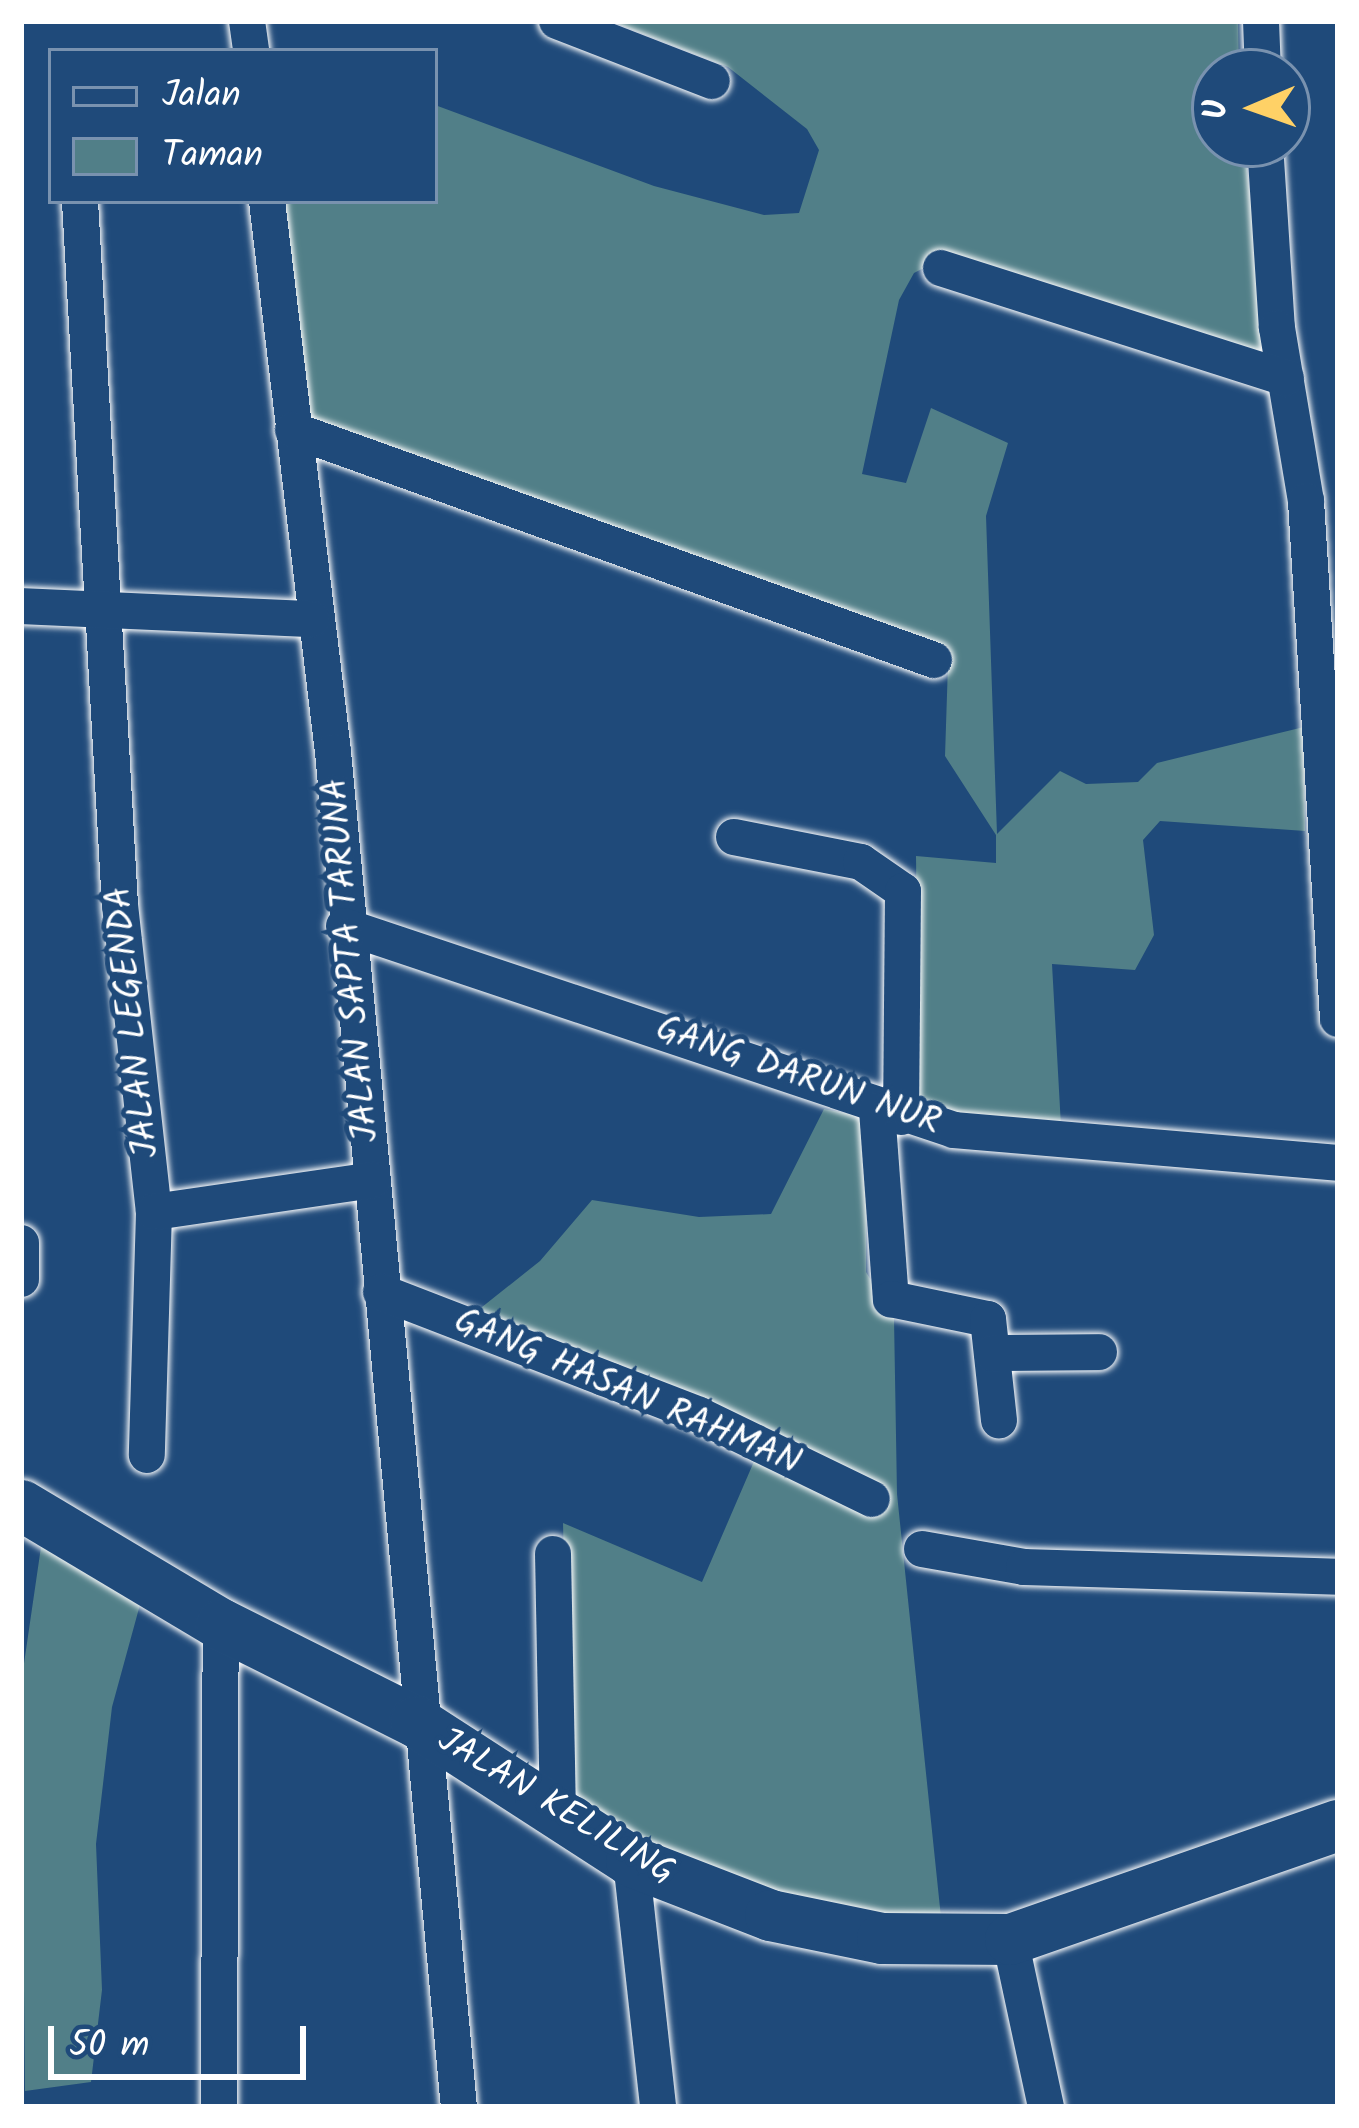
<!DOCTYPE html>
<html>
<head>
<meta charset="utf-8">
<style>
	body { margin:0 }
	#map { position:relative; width:1359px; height:2128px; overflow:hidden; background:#1f4a7a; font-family:Kalam,sans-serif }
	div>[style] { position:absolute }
	.green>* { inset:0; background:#517f88 }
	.roads { filter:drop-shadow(0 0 3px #fff) drop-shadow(0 0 3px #fff) }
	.street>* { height:36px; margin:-18px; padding:0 18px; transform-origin:18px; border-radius:18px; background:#1f4a7a }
	.secondary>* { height:51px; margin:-25.5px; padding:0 25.5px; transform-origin:25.5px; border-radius:25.5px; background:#1f4a7a }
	span { translate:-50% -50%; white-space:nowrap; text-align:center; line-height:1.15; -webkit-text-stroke:10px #1f4a7a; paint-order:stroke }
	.street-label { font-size:36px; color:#fff }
	.frame { position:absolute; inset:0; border:24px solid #fff; pointer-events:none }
	.legend { position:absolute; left:48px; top:48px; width:390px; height:156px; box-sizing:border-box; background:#1f4a7a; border:3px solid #7992af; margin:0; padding:15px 21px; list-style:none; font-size:36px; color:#fff }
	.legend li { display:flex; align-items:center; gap:24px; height:60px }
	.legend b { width:60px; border:3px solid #7992af }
	.north { position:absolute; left:1191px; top:48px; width:120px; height:120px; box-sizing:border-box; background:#1f4a7a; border:3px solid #7992af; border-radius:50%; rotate:268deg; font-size:33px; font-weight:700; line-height:48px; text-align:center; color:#fff }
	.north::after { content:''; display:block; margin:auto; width:42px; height:54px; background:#ffd166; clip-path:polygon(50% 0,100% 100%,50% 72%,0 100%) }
	.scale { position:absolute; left:48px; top:2026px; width:258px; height:54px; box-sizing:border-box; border:6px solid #fff; border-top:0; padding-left:15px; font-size:36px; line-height:42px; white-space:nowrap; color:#fff; -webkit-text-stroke:9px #1f4a7a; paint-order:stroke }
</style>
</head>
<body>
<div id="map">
	<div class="green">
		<div style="clip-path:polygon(610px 21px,1238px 21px,1239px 72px,1215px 72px,1215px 144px,1244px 144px,1270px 363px,945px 257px,914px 273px,899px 300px,862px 474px,906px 483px,931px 408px,1008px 443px,986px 516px,997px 834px,1060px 771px,1086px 784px,1138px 782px,1157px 763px,1304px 727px,1305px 831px,1160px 821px,1143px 840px,1154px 935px,1135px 970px,1052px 964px,1061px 1126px,919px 1113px,916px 856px,996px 863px,996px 835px,945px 756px,948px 664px,305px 417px,278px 201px,435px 201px,435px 105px,654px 186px,764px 215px,799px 213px,819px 150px,807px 129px,728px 67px)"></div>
		<div style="clip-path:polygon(824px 1109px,866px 1117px,866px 1272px,894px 1318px,897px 1494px,942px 1927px,831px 1916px,570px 1809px,563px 1523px,702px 1582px,765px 1436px,472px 1315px,540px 1261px,592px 1200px,699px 1217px,771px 1214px)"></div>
		<div style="clip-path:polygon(41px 1547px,74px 1549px,141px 1601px,112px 1707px,96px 1844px,102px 1990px,91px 2082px,25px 2091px,21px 1684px)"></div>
	</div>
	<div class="roads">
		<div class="street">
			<div style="left:247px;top:21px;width:30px;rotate:82deg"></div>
			<div style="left:557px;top:21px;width:166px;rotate:21.2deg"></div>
			<div style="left:1261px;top:21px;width:51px;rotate:87.8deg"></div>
			<div style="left:1265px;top:144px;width:184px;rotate:86.3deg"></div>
			<div style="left:1277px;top:328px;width:175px;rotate:80.5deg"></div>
			<div style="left:1306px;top:501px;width:519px;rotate:86.46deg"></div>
			<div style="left:80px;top:201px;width:705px;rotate:86.75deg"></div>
			<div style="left:120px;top:905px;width:309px;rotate:83.7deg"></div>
			<div style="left:154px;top:1212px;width:243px;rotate:91.7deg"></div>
			<div style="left:267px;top:201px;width:555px;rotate:83.17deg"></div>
			<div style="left:333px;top:752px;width:1361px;rotate:84.69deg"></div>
			<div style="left:941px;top:268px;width:362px;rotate:17.7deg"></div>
			<div style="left:293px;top:430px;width:681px;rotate:19.74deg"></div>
			<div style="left:21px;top:606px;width:291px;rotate:2.6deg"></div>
			<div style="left:734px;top:837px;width:129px;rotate:11.1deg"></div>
			<div style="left:861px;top:862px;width:51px;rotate:34.6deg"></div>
			<div style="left:903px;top:891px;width:226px;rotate:90.5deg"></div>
			<div style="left:344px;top:926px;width:643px;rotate:18.49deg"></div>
			<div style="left:954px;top:1130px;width:385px;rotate:4.9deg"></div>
			<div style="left:877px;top:1110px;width:190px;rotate:85.8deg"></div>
			<div style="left:891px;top:1299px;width:99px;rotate:11.7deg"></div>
			<div style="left:988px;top:1319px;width:102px;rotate:83.8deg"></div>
			<div style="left:154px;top:1212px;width:221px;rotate:-8.3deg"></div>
			<div style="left:21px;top:1243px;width:36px;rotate:90deg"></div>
			<div style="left:381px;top:1292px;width:341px;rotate:21.1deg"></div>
			<div style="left:699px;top:1415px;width:192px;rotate:25.9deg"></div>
			<div style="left:992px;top:1353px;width:107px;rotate:-0.5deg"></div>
			<div style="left:922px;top:1549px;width:104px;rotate:10deg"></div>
			<div style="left:1024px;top:1567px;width:314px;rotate:1.8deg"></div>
			<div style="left:553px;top:1554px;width:259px;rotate:88.9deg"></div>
			<div style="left:631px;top:1861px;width:247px;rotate:83.7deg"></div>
			<div style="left:1010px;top:1939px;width:172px;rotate:77.9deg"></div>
			<div style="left:219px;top:2107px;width:483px;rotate:-89.8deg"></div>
		</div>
		<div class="secondary">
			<div style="left:21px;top:1505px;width:233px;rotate:30.8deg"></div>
			<div style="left:221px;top:1624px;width:217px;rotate:26.6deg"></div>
			<div style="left:415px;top:1721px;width:257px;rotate:32.9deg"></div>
			<div style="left:631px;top:1861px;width:149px;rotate:21.2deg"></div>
			<div style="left:770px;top:1915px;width:114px;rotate:11.6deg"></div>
			<div style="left:882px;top:1938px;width:128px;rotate:0.4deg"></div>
			<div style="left:1010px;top:1939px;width:347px;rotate:-19.2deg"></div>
		</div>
	</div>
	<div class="street-label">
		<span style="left:352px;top:960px;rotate:-95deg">JALAN SAPTA TARUNA</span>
		<span style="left:134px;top:1022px;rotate:-96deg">JALAN LEGENDA</span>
		<span style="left:798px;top:1077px;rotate:19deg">GANG DARUN NUR</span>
		<span style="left:627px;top:1393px;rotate:23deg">GANG HASAN RAHMAN</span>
		<span style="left:556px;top:1807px;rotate:31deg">JALAN KELILING</span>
	</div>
	<div class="frame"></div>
	<ul class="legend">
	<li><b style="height:15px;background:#1f4a7a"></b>Jalan</li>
	<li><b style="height:33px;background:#517f88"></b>Taman</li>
	</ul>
	<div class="north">U</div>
	<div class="scale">50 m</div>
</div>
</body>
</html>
